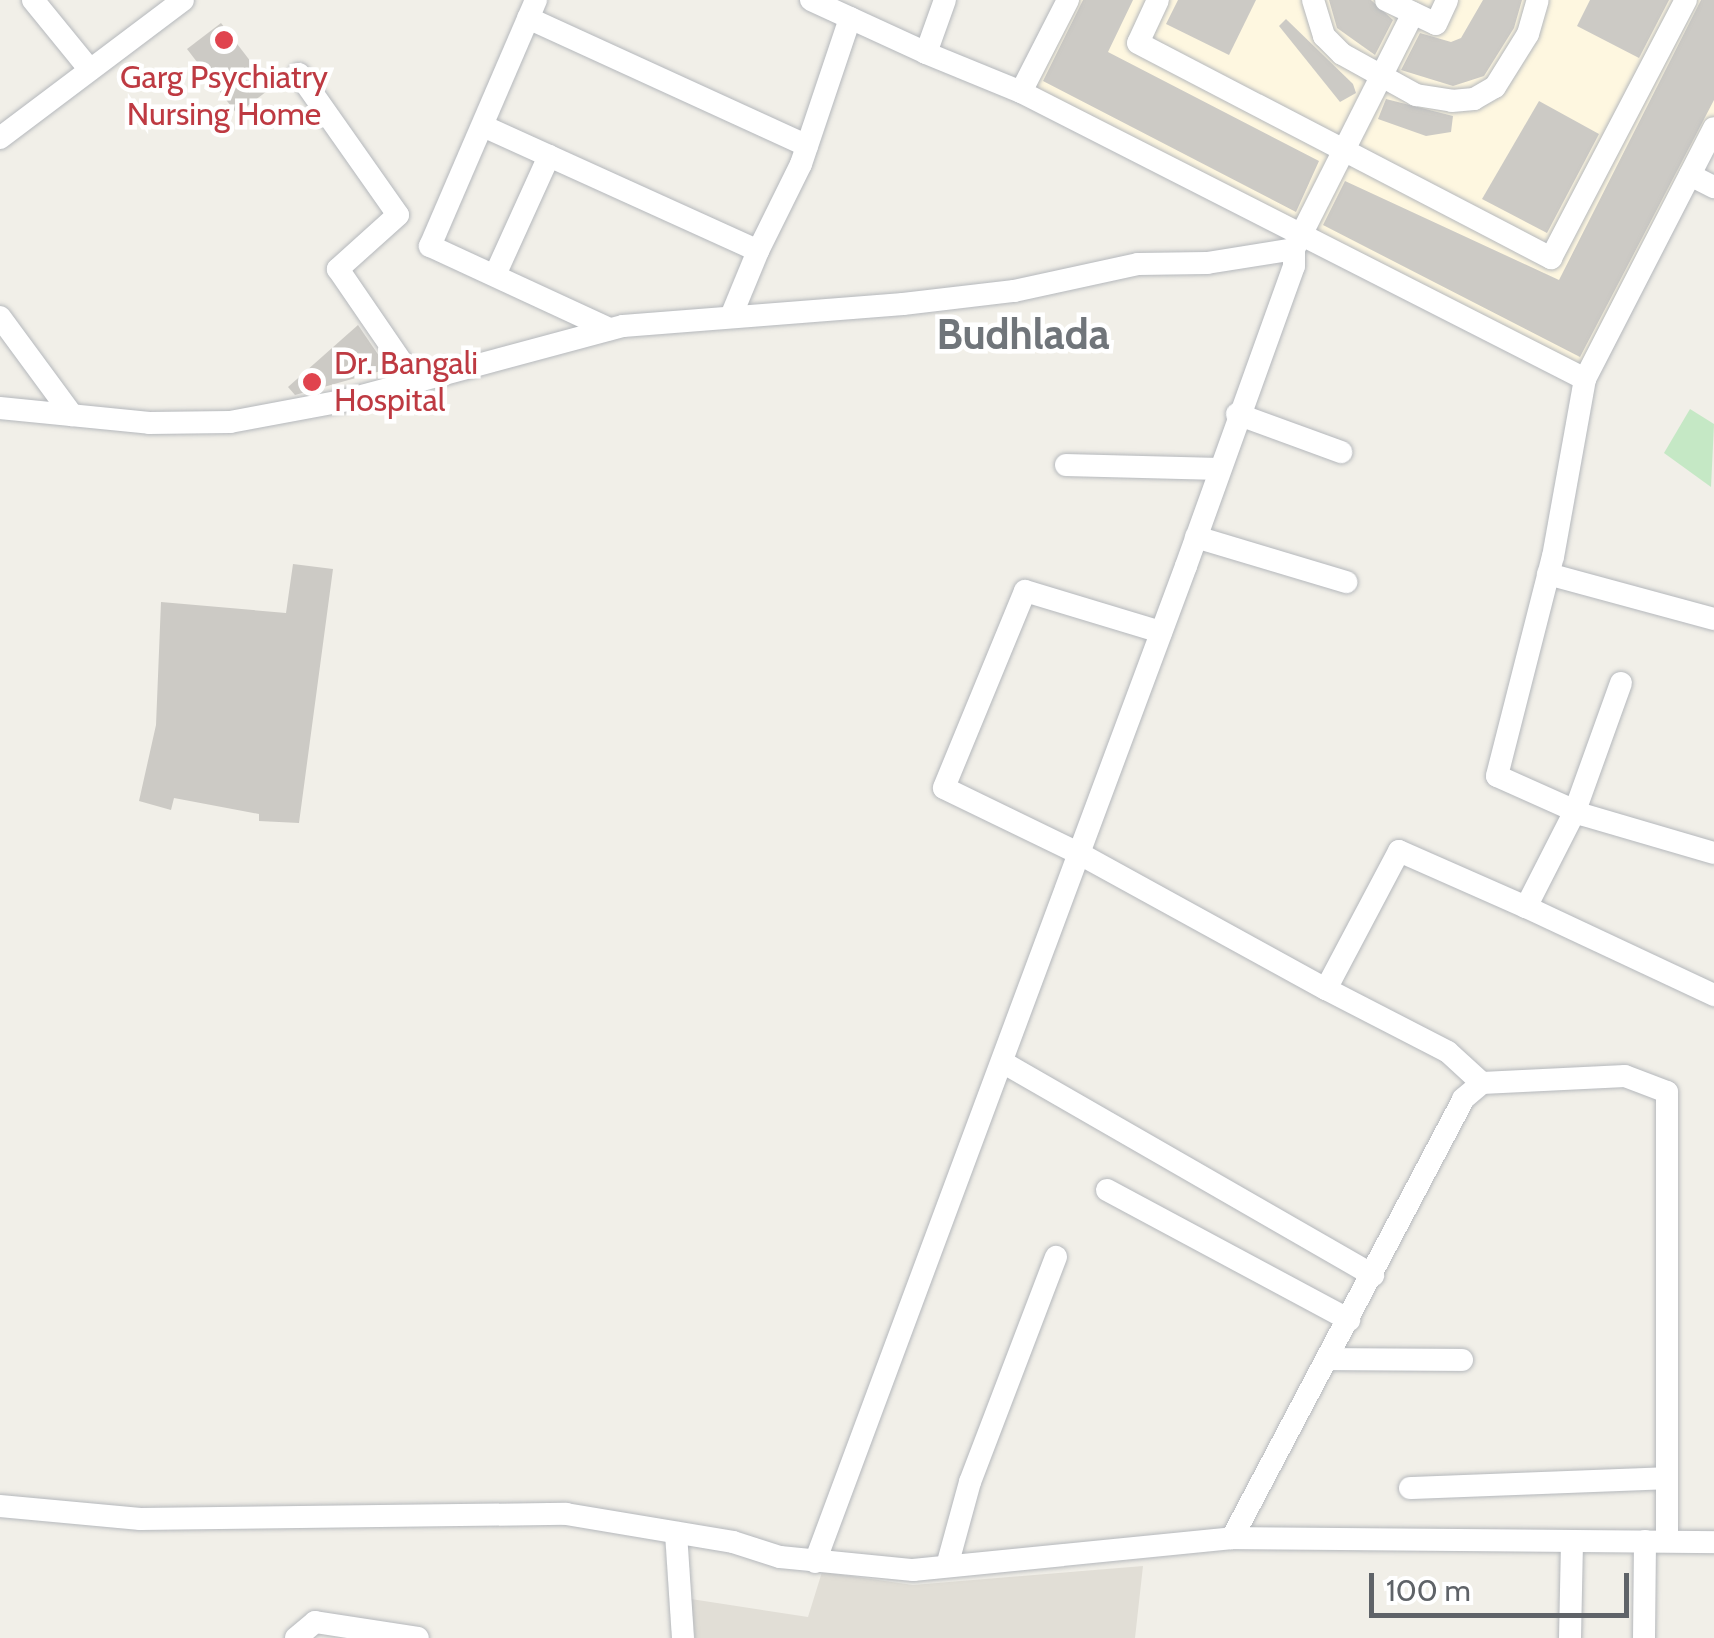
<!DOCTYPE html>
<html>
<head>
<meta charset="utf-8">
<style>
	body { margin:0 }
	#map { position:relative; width:1714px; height:1638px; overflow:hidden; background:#f1efe8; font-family:Cabin,sans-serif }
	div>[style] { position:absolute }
	.commercial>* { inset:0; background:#fef7e0 }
	.education>* { inset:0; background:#e1ded6 }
	.green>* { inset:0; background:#c5e8c5 }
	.building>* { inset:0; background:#cccac5 }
	.roads { filter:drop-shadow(0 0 2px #b5b8bc) drop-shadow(0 0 2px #b5b8bc) }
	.minor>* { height:22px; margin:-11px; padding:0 11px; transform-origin:11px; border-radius:11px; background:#fff }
	.dots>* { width:28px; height:28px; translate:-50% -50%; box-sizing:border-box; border:5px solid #fff; border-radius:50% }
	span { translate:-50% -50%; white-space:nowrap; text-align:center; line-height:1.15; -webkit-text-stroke:9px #fff; paint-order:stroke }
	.health-label { font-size:32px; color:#be3a42 }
	.left { translate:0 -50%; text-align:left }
	.district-label { font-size:42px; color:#70757a; font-weight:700 }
	.scale { position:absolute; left:1369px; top:1573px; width:260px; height:45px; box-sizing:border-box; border:5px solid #5f6368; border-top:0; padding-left:12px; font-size:30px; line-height:35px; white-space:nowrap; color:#5f6368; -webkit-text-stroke:8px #fff; paint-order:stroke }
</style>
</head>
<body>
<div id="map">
	<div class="commercial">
		<div style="clip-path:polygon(1070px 0,1714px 0,1714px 124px,1584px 377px,1023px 92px)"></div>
	</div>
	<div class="education">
		<div style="clip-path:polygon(1143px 1566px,1135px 1638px,695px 1638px,691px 1599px,808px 1617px,822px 1572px,913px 1585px)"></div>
	</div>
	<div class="green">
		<div style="clip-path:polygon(1690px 409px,1714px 424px,1711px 487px,1664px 453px)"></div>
	</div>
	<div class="building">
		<div style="clip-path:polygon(1083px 0,1133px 0,1108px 52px,1319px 161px,1296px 212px,1043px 81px)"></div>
		<div style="clip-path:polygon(1178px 0,1256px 0,1229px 55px,1166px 24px)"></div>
		<div style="clip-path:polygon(1329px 0,1371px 0,1393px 20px,1375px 55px,1337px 28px)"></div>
		<div style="clip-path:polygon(1483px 0,1522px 0,1514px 28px,1484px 76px,1453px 86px,1401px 70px,1420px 33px,1451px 42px,1461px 38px)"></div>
		<div style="clip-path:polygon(1590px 0,1669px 0,1639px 58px,1577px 26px)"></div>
		<div style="clip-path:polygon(1701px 0,1714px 0,1714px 100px,1580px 357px,1323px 225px,1345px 181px,1559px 280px)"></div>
		<div style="clip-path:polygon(1286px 19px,1353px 84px,1356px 93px,1340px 102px,1279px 26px)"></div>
		<div style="clip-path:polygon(221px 23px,271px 88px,237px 114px,187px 49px)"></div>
		<div style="clip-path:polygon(1386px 99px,1453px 116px,1451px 132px,1426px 136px,1378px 119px)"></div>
		<div style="clip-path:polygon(1539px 101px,1599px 134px,1547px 233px,1482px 199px)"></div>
		<div style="clip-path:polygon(358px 325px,388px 369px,295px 395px,288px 387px)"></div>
		<div style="clip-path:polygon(293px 564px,333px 569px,299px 823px,259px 821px,259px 814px,174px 798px,171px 810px,139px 801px,156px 725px,161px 602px,286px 613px)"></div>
	</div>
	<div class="roads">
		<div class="minor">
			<div style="left:33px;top:0;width:90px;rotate:50.8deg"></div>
			<div style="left:536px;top:0;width:268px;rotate:113.3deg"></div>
			<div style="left:430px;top:246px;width:198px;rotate:24.8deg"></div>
			<div style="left:811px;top:0;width:127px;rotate:24.7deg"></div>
			<div style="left:926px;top:53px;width:56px;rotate:-70.3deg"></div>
			<div style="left:1068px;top:0;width:103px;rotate:117.1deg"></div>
			<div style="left:1021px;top:92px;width:633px;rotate:26.97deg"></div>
			<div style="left:1585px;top:379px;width:282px;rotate:-62.8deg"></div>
			<div style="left:1158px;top:0;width:47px;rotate:114.9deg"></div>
			<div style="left:1138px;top:43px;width:466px;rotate:27.5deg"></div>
			<div style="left:1551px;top:258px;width:291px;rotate:-62.4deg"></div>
			<div style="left:1313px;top:0;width:38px;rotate:73deg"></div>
			<div style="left:1324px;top:36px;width:25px;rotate:45deg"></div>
			<div style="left:1342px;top:54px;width:85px;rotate:29deg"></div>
			<div style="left:1416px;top:95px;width:36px;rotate:9deg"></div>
			<div style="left:1452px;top:101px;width:22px;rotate:-5deg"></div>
			<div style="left:1474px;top:99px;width:24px;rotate:-30deg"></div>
			<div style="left:1495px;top:87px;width:62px;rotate:-58.1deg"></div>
			<div style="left:1528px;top:34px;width:35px;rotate:-74deg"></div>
			<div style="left:1386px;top:0;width:55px;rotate:25.6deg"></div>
			<div style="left:1436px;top:24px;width:26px;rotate:-65deg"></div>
			<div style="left:528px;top:18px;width:307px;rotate:24.6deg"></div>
			<div style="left:926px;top:53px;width:103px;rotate:22.3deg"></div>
			<div style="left:299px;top:74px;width:172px;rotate:54.9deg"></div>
			<div style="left:398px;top:215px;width:81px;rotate:138deg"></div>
			<div style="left:338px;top:269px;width:138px;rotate:55.6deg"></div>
			<div style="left:483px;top:126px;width:302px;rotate:24.4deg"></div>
			<div style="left:758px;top:251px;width:97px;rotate:-63.7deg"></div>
			<div style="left:801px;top:164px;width:154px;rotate:-71.4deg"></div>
			<div style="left:0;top:138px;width:229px;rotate:-37deg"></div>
			<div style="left:1690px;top:175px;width:27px;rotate:27deg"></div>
			<div style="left:495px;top:275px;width:131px;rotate:-65.6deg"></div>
			<div style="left:732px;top:314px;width:68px;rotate:-67.6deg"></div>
			<div style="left:0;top:317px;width:122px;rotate:53.7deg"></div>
			<div style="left:1585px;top:379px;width:180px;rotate:100.2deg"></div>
			<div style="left:1553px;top:556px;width:227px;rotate:104.3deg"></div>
			<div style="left:1497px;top:776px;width:95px;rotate:24.1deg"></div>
			<div style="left:1584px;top:815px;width:135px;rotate:16.3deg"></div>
			<div style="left:0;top:408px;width:150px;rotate:5.7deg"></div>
			<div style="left:149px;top:423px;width:81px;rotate:-0.7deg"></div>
			<div style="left:230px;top:422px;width:119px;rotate:-10.6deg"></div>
			<div style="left:347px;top:400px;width:286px;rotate:-15deg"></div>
			<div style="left:623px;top:326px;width:281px;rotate:-4.5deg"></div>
			<div style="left:903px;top:304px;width:112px;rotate:-6.7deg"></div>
			<div style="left:1014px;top:291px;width:127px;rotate:-12.3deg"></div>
			<div style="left:1138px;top:264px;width:69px;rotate:-0.8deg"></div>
			<div style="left:1207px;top:263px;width:88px;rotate:-9.1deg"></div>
			<div style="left:1294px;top:249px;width:264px;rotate:-63.2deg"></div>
			<div style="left:1237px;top:414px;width:111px;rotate:20.1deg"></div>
			<div style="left:1066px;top:465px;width:153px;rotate:1.5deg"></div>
			<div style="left:1196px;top:537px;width:157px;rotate:16.7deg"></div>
			<div style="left:1548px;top:574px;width:172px;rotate:15.2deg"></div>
			<div style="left:1161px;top:632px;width:142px;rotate:-163.2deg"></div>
			<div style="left:1025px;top:591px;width:213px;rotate:112.4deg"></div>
			<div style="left:944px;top:788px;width:151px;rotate:25.9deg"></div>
			<div style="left:1080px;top:854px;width:281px;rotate:28.8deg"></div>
			<div style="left:1326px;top:989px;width:156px;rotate:-62.1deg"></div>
			<div style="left:1399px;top:851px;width:139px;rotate:23.8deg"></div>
			<div style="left:1621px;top:683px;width:136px;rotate:109.8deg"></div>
			<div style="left:1575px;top:811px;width:108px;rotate:117deg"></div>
			<div style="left:1526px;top:907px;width:208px;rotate:25.1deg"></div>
			<div style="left:1326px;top:989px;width:137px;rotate:27.3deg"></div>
			<div style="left:1448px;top:1052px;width:46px;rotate:42.4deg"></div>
			<div style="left:1004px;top:1063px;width:426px;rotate:29.9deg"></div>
			<div style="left:1107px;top:1190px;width:275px;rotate:28.2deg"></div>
			<div style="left:1328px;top:1359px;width:134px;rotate:0.4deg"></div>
			<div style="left:1410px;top:1488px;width:257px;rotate:-2.2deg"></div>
			<div style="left:0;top:1506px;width:141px;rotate:5.3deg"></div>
			<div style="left:140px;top:1519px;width:426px;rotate:-0.7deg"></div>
			<div style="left:566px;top:1514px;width:169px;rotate:9.5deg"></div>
			<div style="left:733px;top:1542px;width:49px;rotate:17.7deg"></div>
			<div style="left:780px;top:1557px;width:134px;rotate:5.6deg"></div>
			<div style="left:913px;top:1570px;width:321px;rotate:-5.7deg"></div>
			<div style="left:1232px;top:1538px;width:482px;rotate:0.5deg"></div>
			<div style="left:676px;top:1533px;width:105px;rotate:86.2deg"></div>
			<div style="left:1232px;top:1538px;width:496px;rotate:-62.2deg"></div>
			<div style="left:1463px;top:1099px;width:25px;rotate:-40deg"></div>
			<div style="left:1482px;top:1083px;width:143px;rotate:-2.8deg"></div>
			<div style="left:1625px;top:1076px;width:45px;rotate:20.9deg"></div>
			<div style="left:1667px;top:1092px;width:449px;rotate:90deg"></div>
			<div style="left:815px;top:1562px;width:1063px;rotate:-69.57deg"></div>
			<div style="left:1186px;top:566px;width:319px;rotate:-70.2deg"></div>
			<div style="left:1294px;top:266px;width:17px;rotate:-90deg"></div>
			<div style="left:947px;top:1566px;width:87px;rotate:-74.7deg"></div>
			<div style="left:970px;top:1482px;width:241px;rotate:-69.1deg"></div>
			<div style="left:296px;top:1638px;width:25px;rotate:-40deg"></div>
			<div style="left:315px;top:1622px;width:104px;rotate:8.8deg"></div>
			<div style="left:1570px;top:1638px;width:96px;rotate:-88.8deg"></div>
			<div style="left:1644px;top:1638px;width:97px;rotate:-89.4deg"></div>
		</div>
	</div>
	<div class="dots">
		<div style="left:224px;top:40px;background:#e0444e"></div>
		<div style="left:312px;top:382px;background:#e0444e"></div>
	</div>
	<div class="health-label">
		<span style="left:224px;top:96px">Garg Psychiatry<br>Nursing Home</span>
		<span class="left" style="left:334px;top:382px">Dr. Bangali<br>Hospital</span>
	</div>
	<div class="district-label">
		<span style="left:1023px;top:334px">Budhlada</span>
	</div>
	<div class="scale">100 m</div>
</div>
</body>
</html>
